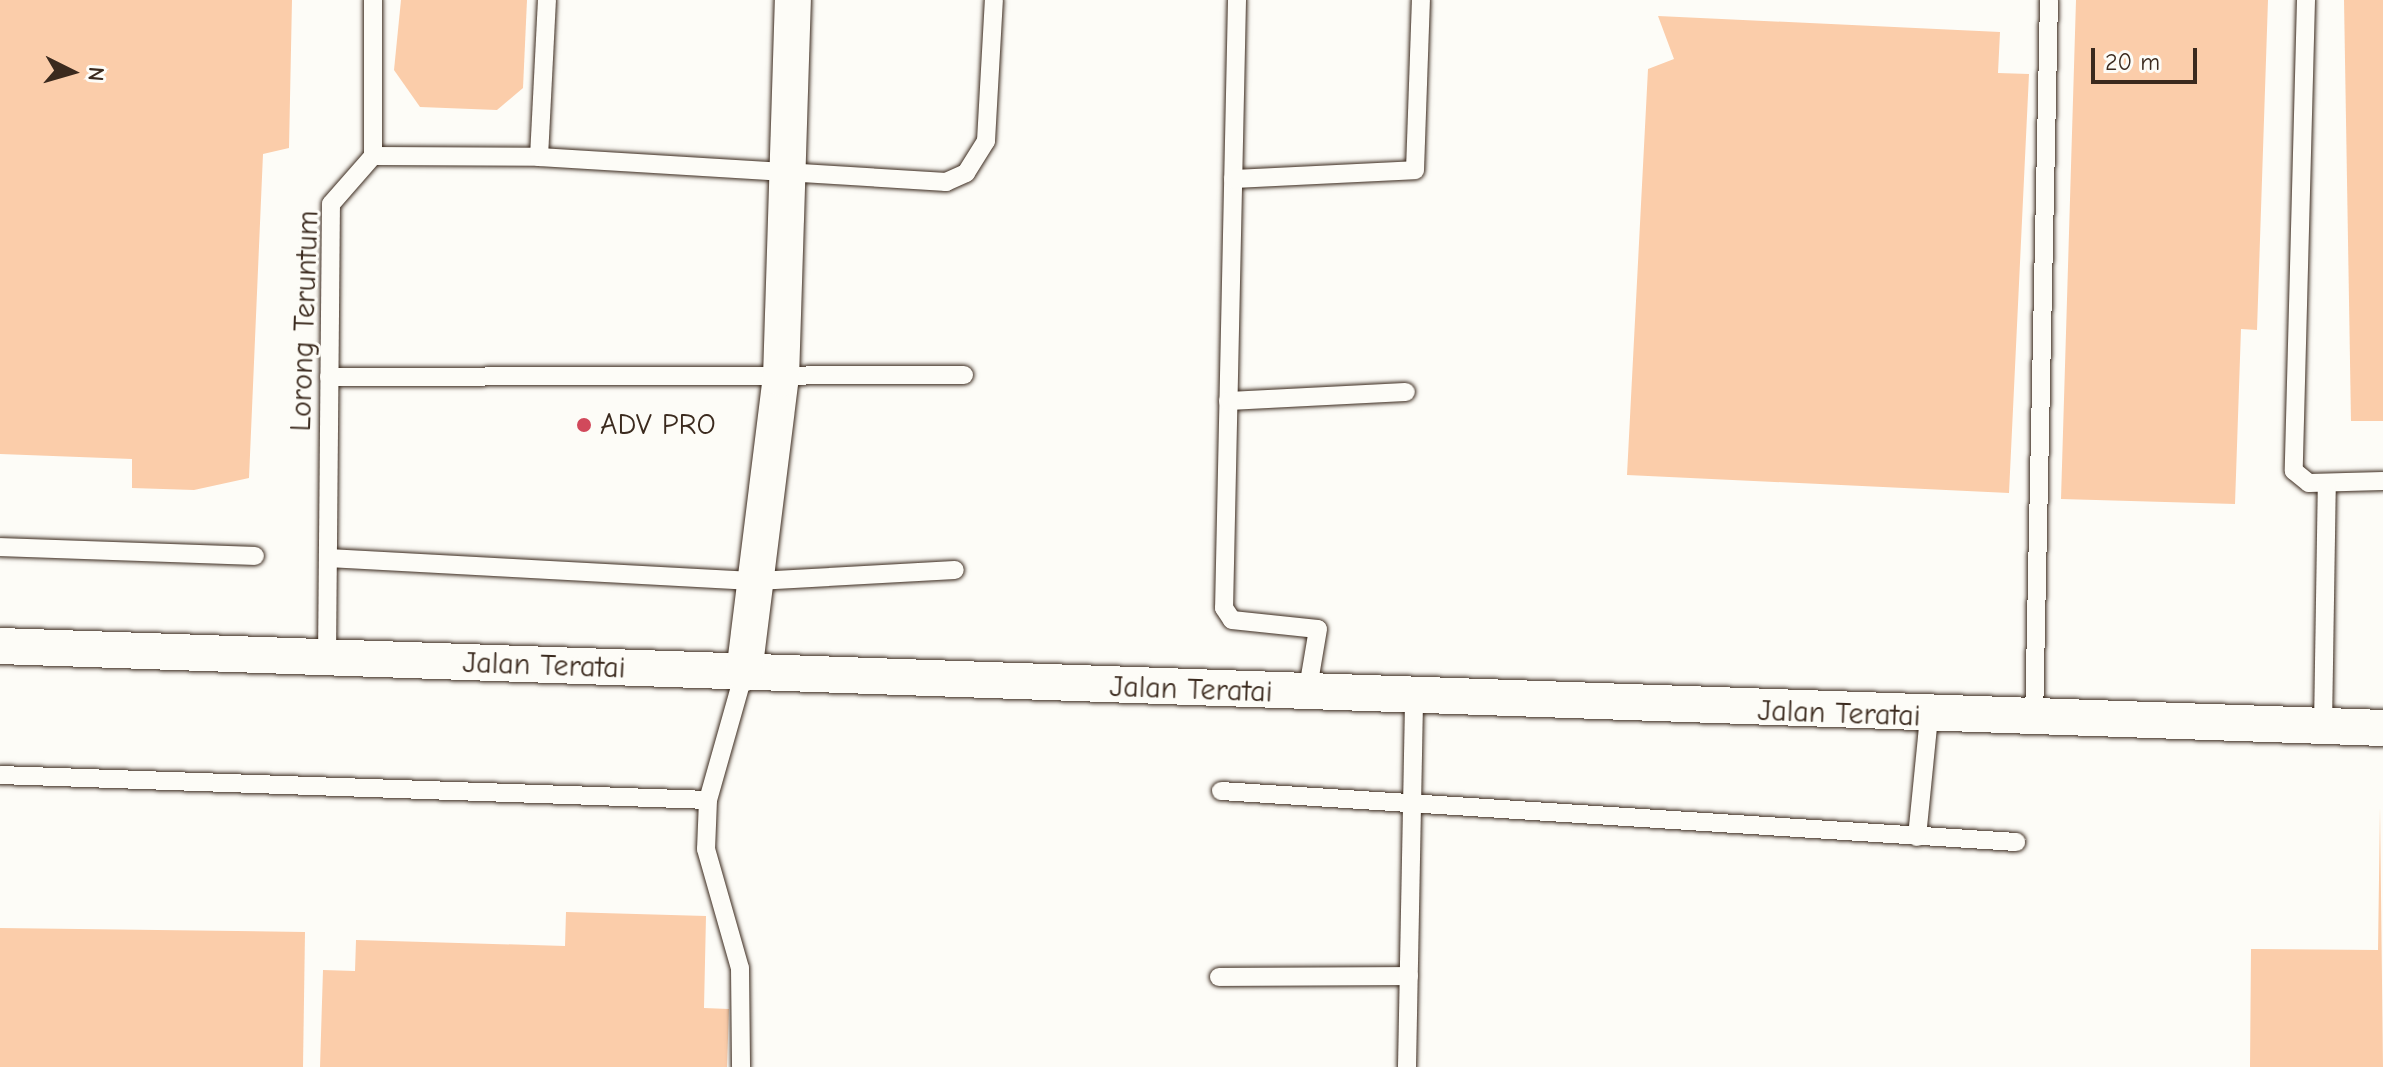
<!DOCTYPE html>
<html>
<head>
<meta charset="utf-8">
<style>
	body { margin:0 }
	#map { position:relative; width:2383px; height:1067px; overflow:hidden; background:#fdfcf7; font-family:"Comic Neue",sans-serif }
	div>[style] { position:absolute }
	.building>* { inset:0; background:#fbcdaa }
	.roads { filter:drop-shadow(0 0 2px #3b2a1e) drop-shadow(0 0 2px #3b2a1e) }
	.service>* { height:18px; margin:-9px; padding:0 9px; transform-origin:9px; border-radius:9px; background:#fdfcf7 }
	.minor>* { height:36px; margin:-18px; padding:0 18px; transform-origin:18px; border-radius:18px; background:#fdfcf7 }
	.dots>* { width:22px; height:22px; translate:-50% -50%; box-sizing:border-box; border:4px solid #fdfcf7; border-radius:50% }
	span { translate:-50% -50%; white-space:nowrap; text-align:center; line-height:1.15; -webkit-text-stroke:6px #fdfcf7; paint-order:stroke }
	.street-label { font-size:30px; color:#3b2a1e }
	.poi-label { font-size:30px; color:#3b2a1e }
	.left { translate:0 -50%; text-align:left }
	.north { position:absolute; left:32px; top:32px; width:80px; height:80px; -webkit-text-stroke:6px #fdfcf7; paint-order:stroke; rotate:95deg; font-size:22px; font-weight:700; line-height:32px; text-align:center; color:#3b2a1e }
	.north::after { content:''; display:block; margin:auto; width:28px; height:36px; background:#3b2a1e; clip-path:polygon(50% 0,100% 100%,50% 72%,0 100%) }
	.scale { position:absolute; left:2091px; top:48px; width:106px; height:36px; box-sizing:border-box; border:4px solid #3b2a1e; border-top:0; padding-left:10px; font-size:24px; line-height:28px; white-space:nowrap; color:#3b2a1e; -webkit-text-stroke:6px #fdfcf7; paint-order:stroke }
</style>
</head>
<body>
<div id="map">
	<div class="building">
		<div style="clip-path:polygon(0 0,292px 0,289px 148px,263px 154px,249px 478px,194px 490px,132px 488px,132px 459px,0 454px)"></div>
		<div style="clip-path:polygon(401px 0,527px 0,523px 88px,497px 110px,420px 107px,394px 70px)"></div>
		<div style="clip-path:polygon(2076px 0,2268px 0,2257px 330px,2241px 329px,2235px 504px,2061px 499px)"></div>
		<div style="clip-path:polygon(2344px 0,2383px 0,2383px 421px,2351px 421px)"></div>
		<div style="clip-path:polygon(1658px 16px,2000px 32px,1998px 73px,2029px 74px,2009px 493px,1627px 475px,1648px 69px,1674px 59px)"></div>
		<div style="clip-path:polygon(2380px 806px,2383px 1067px,2250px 1067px,2251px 949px,2378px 950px)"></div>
		<div style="clip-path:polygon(566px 912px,706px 916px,704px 1008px,729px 1009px,727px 1067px,320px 1067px,323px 970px,355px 971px,356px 940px,565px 946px)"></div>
		<div style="clip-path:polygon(0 928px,305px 932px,303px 1067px,0 1067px)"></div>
	</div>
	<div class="roads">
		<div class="service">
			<div style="left:1237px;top:0;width:608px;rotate:91.22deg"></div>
			<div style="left:1224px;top:608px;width:14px;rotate:56deg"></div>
			<div style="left:1232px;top:620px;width:86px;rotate:6deg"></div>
			<div style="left:1318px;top:629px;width:66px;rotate:99.6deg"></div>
			<div style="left:2306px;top:0;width:471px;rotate:91.5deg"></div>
			<div style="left:2294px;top:471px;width:19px;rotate:39deg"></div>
			<div style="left:2309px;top:483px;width:74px;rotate:-1.5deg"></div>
			<div style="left:373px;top:156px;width:166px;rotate:0.3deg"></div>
			<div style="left:539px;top:157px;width:408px;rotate:3.5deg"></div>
			<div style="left:946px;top:182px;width:22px;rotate:-24deg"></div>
			<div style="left:966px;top:173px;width:38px;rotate:-58deg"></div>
			<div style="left:986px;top:141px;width:141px;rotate:-86.8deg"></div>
			<div style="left:539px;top:157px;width:157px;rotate:-87.1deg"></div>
			<div style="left:1233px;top:179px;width:182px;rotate:-2.8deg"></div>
			<div style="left:1415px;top:170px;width:170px;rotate:-88deg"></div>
			<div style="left:329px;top:377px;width:635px;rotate:-0.18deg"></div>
			<div style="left:1228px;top:401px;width:178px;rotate:-2.9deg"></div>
			<div style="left:0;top:547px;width:255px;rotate:2deg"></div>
			<div style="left:328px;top:558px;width:430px;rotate:3.1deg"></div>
			<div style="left:757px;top:581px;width:198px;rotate:-3.2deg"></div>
			<div style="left:327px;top:658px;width:454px;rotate:-89.5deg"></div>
			<div style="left:331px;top:204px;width:64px;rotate:-48.8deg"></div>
			<div style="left:373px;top:156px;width:156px;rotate:-90deg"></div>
			<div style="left:2034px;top:721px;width:721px;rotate:-88.81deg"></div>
			<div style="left:2323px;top:727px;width:244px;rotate:-89.1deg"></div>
			<div style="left:0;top:775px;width:708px;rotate:2.02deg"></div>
			<div style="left:708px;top:800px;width:132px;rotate:-74.2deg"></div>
			<div style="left:1221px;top:791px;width:797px;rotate:3.67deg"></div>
			<div style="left:708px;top:800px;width:49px;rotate:92.3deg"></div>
			<div style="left:706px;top:849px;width:124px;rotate:74.1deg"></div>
			<div style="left:740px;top:968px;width:99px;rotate:89.4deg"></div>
			<div style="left:1917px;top:837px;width:121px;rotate:-84.3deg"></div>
			<div style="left:1219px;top:977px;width:190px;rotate:-0.3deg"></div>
			<div style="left:1407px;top:1067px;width:369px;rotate:-88.9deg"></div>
		</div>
		<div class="minor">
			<div style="left:0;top:646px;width:2384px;rotate:1.97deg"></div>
			<div style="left:744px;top:673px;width:297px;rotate:-82.9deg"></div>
			<div style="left:781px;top:378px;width:378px;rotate:-88.2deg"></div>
		</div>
	</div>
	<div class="dots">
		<div style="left:584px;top:425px;background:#d1495b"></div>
	</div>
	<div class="street-label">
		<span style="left:305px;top:321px;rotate:-88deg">Lorong Teruntum</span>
		<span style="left:544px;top:666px;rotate:2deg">Jalan Teratai</span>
		<span style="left:1191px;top:690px;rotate:2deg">Jalan Teratai</span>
		<span style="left:1839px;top:714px;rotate:2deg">Jalan Teratai</span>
	</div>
	<div class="poi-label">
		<span class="left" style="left:600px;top:425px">ADV PRO</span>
	</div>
	<div class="north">N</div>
	<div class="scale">20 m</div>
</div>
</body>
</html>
